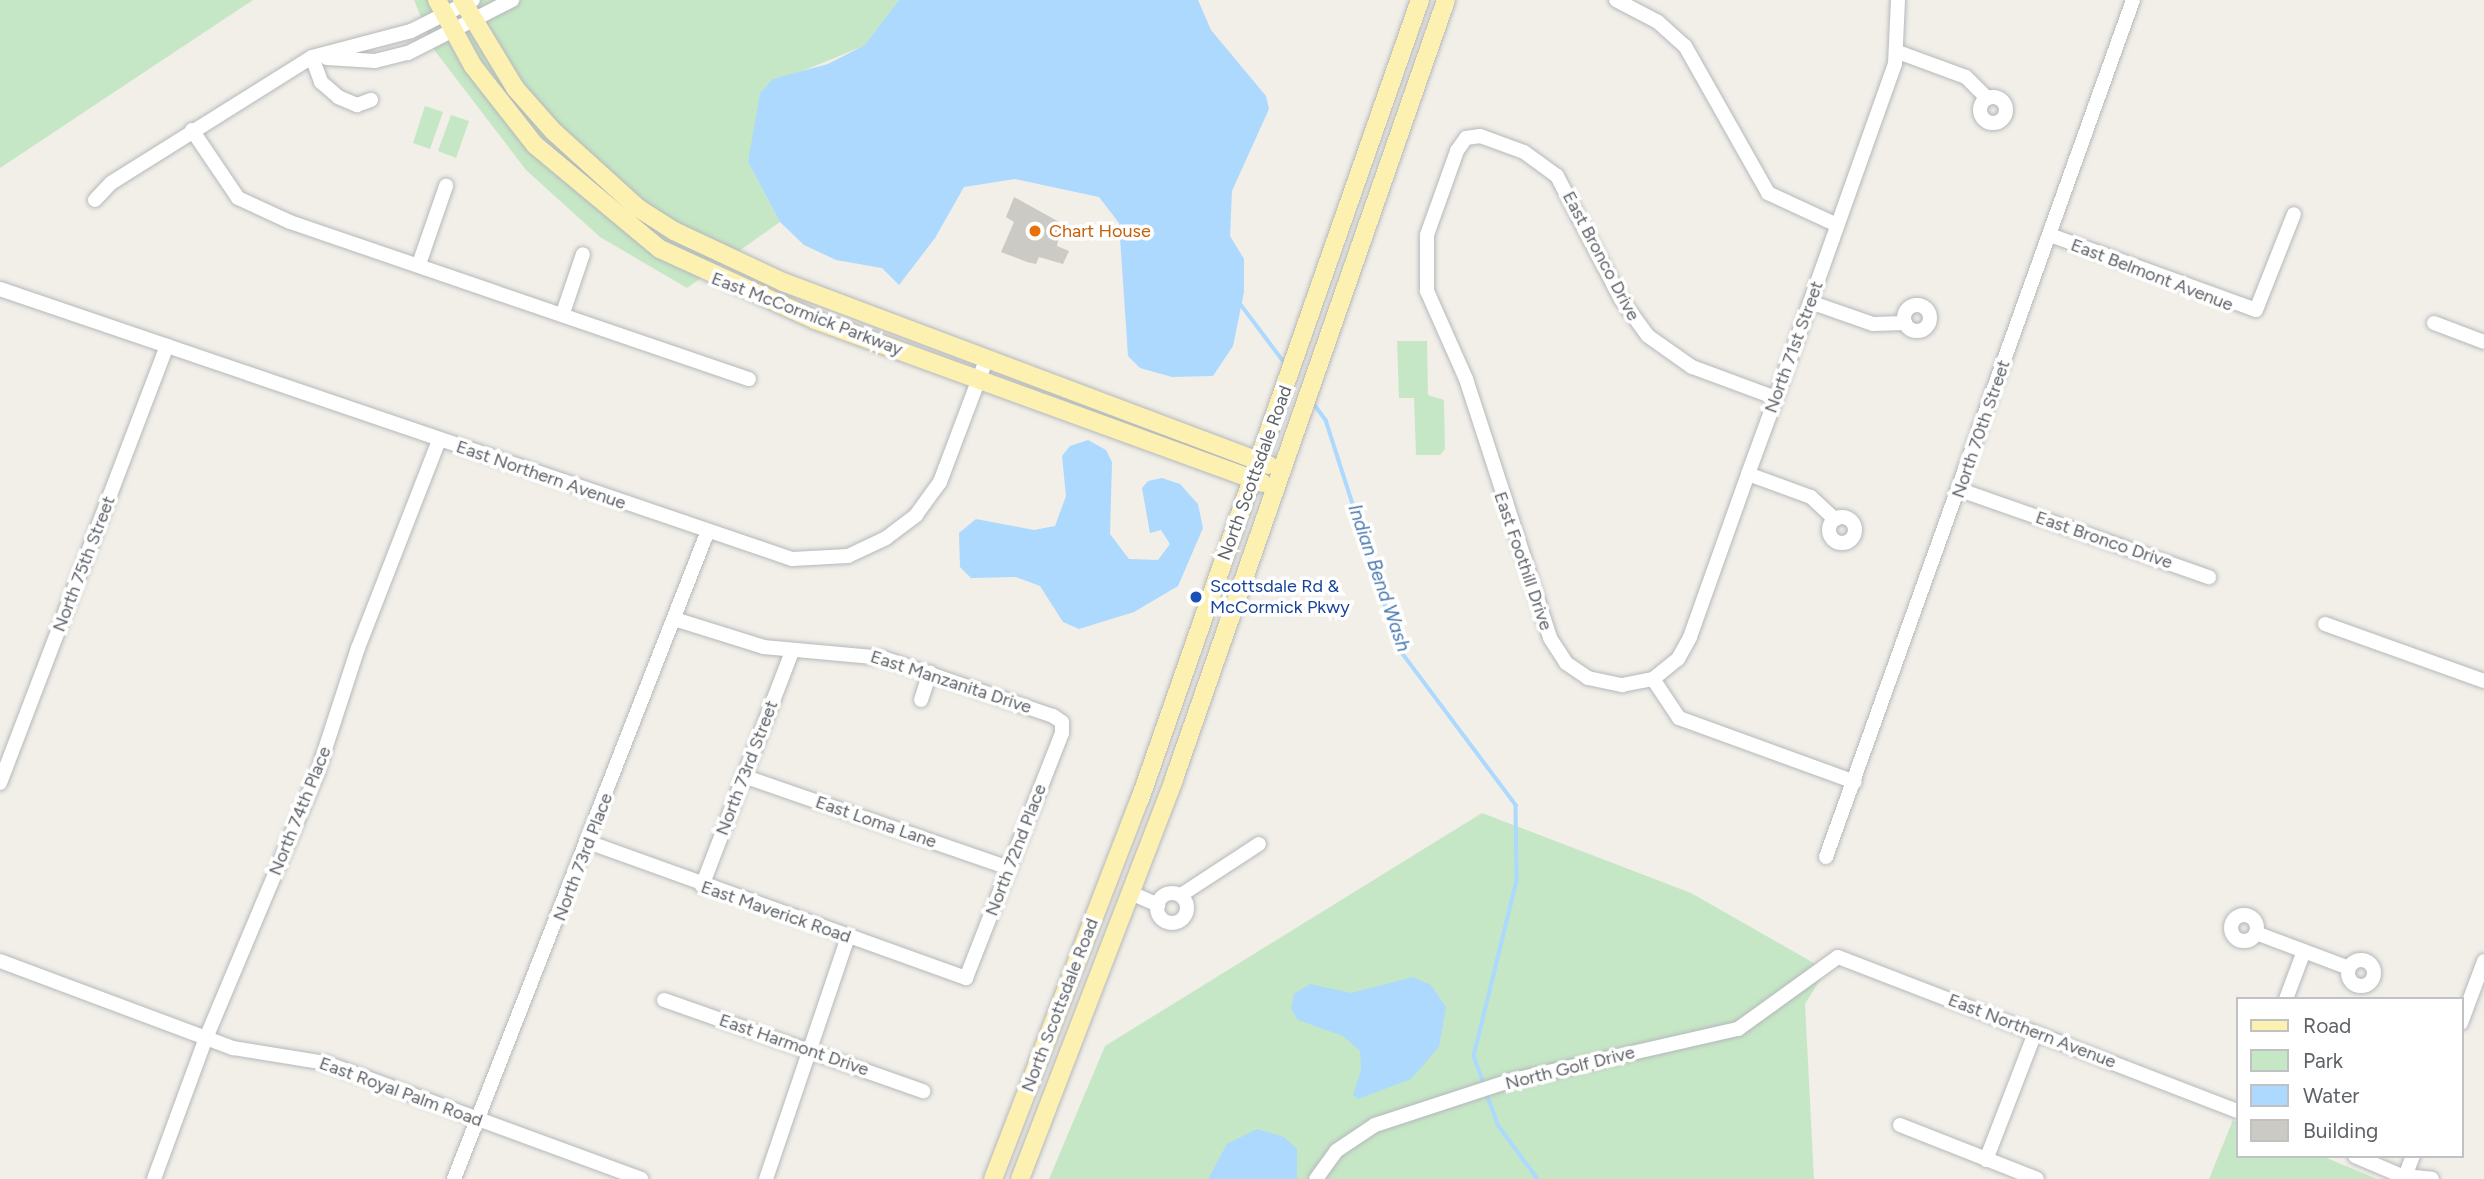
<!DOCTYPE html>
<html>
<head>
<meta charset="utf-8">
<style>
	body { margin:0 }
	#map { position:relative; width:2484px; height:1179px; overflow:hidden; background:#f1efe8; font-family:Figtree,sans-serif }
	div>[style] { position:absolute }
	.green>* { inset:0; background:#c6e7c6 }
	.water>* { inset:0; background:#acd9fd }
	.stream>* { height:3.5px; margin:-1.75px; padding:0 1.75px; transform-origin:1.75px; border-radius:1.75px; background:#acd9fd }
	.building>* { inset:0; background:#cccac5 }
	.roads { filter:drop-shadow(0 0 2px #b5b8bc) drop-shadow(0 0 2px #b5b8bc) }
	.minor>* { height:14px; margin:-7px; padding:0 7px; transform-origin:7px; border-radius:7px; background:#fff }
	.minor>.ring { margin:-7px; padding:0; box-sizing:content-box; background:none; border:14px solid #fff; border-radius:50% }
	.major>* { height:18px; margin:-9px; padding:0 9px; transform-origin:9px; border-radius:9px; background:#fdf1b1 }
	.dots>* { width:19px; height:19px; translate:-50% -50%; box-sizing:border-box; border:4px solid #fff; border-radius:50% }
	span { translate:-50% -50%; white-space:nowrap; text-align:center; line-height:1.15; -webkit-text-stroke:7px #fff; paint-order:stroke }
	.food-label { font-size:18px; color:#c56008 }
	.left { translate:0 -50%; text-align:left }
	.street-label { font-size:18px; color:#5f6368 }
	.transit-label { font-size:18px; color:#164399 }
	.water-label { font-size:19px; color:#4779b0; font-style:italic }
	.legend { position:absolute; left:2236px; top:997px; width:228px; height:161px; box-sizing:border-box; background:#fff; border:2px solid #bfc1c3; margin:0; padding:9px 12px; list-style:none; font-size:21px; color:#5f6368 }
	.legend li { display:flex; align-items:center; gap:14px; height:35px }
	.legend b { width:35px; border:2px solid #bfc1c3 }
</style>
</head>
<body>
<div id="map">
	<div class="green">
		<div style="clip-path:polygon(0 0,253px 0,0 168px)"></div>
		<div style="clip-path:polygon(414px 0,899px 0,866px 45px,766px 86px,748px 162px,780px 222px,687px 288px,600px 237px,526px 170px,435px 51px)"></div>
		<div style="clip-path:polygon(425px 106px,443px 112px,430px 149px,413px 143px)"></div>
		<div style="clip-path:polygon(451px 115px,469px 121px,456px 158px,438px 151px)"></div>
		<div style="clip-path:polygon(1397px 341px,1427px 341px,1428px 395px,1444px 400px,1445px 449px,1440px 455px,1416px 455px,1414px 398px,1399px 398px)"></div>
		<div style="clip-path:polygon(1482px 813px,1691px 893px,1826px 970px,1805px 1004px,1814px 1179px,1049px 1179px,1105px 1046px)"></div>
		<div style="clip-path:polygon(2233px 1120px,2237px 1122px,2237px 1156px,2322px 1156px,2377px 1179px,2209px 1179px)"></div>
	</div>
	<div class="water">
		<div style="clip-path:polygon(899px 0,1198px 0,1211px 30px,1266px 96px,1269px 109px,1232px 191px,1230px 236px,1244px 259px,1244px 292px,1233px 346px,1213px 376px,1172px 377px,1140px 368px,1128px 356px,1119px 223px,1099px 197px,1015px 179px,964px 187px,935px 238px,899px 285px,882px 268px,836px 260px,804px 245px,780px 222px,748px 162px,760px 93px,773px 79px,828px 64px,865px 45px)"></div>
		<div style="clip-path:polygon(1088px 440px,1106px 450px,1112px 462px,1110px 534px,1129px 559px,1158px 560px,1170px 544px,1161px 530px,1150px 533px,1142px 488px,1148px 481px,1162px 478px,1180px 484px,1198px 504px,1203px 528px,1178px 586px,1134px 612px,1079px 629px,1063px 622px,1040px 586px,1016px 577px,971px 578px,960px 567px,959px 533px,976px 519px,1034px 530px,1055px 526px,1066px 496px,1062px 456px,1070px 446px)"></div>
		<div style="clip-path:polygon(1413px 977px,1431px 985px,1446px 1007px,1439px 1047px,1411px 1079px,1358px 1099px,1353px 1095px,1361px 1070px,1360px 1051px,1343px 1036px,1298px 1020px,1291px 1009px,1294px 994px,1310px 984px,1351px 993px)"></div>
		<div style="clip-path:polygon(1257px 1129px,1284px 1137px,1297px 1149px,1297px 1179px,1208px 1179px,1227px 1144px)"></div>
	</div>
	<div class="stream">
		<div style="left:1239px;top:302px;width:80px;rotate:53.1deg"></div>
		<div style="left:1312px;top:401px;width:24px;rotate:54deg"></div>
		<div style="left:1326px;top:420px;width:242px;rotate:72.2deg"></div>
		<div style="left:1400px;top:650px;width:194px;rotate:53.2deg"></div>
		<div style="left:1516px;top:805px;width:76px;rotate:89.2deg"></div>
		<div style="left:1517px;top:881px;width:180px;rotate:103.8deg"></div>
		<div style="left:1474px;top:1056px;width:33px;rotate:70deg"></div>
		<div style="left:1487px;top:1094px;width:33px;rotate:70deg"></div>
		<div style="left:1498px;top:1125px;width:67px;rotate:53.5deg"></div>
	</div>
	<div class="building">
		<div style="clip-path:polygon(1014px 197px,1061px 223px,1057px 246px,1069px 251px,1063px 264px,1039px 257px,1036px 264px,1027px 262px,1001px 252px,1014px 222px,1006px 217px)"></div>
	</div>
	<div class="roads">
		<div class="minor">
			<div style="left:1616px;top:0;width:47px;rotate:27.6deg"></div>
			<div style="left:1658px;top:22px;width:36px;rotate:42deg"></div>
			<div style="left:1685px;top:46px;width:169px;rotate:60.5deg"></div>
			<div style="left:1768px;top:193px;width:76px;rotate:24.9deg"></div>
			<div style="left:1898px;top:52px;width:72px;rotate:20.2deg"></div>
			<div style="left:1966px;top:77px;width:30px;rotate:45deg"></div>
			<div style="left:312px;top:57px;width:27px;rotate:70deg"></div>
			<div style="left:321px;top:82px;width:23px;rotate:41deg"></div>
			<div style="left:338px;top:97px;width:21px;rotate:23deg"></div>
			<div style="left:357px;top:105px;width:15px;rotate:-20deg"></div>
			<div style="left:327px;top:58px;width:48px;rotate:3.6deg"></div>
			<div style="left:375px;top:61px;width:34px;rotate:-14deg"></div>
			<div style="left:408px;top:53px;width:117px;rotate:-27deg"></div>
			<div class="ring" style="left:1980px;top:97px;width:12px;height:12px"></div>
			<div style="left:192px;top:130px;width:82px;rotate:55.9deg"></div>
			<div style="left:238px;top:198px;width:57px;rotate:24.8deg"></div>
			<div style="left:290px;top:222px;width:485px;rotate:18.9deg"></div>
			<div style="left:95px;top:200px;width:23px;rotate:-47deg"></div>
			<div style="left:111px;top:183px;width:237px;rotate:-32.1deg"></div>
			<div style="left:312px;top:57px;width:102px;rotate:-14.7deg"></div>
			<div style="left:411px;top:31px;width:69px;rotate:-26.6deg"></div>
			<div style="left:2050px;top:235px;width:219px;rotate:20deg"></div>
			<div style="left:2256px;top:310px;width:103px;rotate:-68.4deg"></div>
			<div style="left:419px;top:264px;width:83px;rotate:-70.9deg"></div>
			<div style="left:0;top:289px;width:837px;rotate:18.82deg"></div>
			<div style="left:792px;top:559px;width:56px;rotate:-3.1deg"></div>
			<div style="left:848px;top:556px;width:42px;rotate:-25.3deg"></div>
			<div style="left:886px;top:538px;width:38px;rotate:-37deg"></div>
			<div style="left:916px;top:515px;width:41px;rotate:-54deg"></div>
			<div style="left:940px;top:482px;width:130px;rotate:-69.3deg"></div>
			<div style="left:1810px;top:302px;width:67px;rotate:19.2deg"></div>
			<div style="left:1873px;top:324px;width:32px;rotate:-2deg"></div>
			<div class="ring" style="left:1904px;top:305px;width:12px;height:12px"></div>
			<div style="left:563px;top:313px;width:62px;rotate:-71.3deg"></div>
			<div style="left:2434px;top:323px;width:53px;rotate:20.8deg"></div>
			<div style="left:1776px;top:398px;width:90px;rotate:-159.7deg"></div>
			<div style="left:1692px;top:367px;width:54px;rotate:-144.8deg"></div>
			<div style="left:1648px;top:336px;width:46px;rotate:-126.1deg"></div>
			<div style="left:1621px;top:299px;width:139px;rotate:-117.5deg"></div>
			<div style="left:1557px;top:176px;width:41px;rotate:-144deg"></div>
			<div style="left:1524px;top:152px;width:47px;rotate:-160deg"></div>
			<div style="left:1480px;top:136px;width:14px;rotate:172deg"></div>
			<div style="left:1466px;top:138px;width:16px;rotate:125deg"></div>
			<div style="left:1457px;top:151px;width:89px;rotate:109.7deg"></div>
			<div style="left:1427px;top:235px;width:56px;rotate:90deg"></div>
			<div style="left:1427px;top:291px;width:96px;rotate:66.1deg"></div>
			<div style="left:1466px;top:379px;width:272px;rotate:72deg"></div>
			<div style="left:1550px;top:638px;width:30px;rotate:57deg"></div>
			<div style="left:1566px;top:663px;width:27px;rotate:34deg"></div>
			<div style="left:1588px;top:678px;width:35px;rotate:12deg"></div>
			<div style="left:1622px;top:685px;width:32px;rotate:-11deg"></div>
			<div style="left:1653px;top:679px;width:32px;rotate:-39deg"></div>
			<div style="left:1678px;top:659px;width:25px;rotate:-61deg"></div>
			<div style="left:1690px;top:637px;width:173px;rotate:-70.4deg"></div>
			<div style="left:1748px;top:474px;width:81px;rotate:-69.8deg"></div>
			<div style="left:1776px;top:398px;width:170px;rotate:-70.4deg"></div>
			<div style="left:1833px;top:238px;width:185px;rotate:-70.4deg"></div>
			<div style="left:1895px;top:64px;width:64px;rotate:-87.3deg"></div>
			<div style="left:1748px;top:474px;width:67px;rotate:20.1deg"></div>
			<div style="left:1811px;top:497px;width:33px;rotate:43deg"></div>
			<div style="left:1960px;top:490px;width:264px;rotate:19.3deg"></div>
			<div class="ring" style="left:1829px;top:517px;width:12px;height:12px"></div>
			<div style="left:2325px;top:624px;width:169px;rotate:19.7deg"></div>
			<div style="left:1653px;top:679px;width:47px;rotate:56.3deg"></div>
			<div style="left:1679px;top:718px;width:187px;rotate:20deg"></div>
			<div style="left:921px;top:700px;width:29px;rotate:-72deg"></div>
			<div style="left:743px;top:776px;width:281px;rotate:19.1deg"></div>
			<div style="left:0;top:783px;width:468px;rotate:-69.1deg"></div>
			<div style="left:588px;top:842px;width:402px;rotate:19.8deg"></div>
			<div style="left:966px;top:978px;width:263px;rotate:-68.6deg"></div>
			<div style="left:1062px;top:733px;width:11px;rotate:-90deg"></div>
			<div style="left:1062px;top:722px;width:11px;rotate:-146deg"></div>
			<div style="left:1053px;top:716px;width:179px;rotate:-161.1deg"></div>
			<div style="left:884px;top:658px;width:121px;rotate:-174.8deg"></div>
			<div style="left:764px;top:647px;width:94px;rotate:-162.7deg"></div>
			<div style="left:1826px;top:857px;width:910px;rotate:-70.29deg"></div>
			<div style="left:702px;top:886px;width:252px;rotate:-69deg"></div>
			<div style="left:1131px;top:893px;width:30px;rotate:24deg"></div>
			<div class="ring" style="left:1157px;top:893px;width:16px;height:16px"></div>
			<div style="left:1181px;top:895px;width:93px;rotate:-33.2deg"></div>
			<div class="ring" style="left:2231px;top:915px;width:12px;height:12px"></div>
			<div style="left:2256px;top:933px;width:99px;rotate:20.6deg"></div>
			<div class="ring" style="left:2348px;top:960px;width:12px;height:12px"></div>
			<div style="left:0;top:961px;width:249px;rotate:20.5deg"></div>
			<div style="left:233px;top:1048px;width:94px;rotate:9.2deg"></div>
			<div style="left:326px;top:1063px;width:336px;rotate:20.2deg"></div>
			<div style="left:2286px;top:999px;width:51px;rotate:-69.4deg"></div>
			<div style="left:664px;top:1000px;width:275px;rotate:19.4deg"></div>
			<div style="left:2461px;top:1023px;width:66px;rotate:-69.6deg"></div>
			<div style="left:1900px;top:1125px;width:147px;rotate:21.5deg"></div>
			<div style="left:2355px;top:1156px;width:59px;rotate:23.1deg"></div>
			<div style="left:1986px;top:1160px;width:136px;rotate:-68.9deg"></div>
			<div style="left:2405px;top:1176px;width:27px;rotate:6deg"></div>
			<div style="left:154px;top:1179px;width:150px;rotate:-69.8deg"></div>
			<div style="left:206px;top:1038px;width:290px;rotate:-67.2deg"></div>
			<div style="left:318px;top:771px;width:129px;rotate:-72deg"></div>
			<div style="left:358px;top:648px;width:223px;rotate:-68.7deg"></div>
			<div style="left:454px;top:1179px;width:694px;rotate:-68.61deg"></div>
			<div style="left:766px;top:1179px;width:256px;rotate:-71.3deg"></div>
			<div style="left:1316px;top:1179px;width:34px;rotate:-54deg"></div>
			<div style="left:1336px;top:1151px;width:47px;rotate:-33.7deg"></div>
			<div style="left:1375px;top:1125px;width:145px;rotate:-18.1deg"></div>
			<div style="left:1513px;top:1080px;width:231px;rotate:-12.8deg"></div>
			<div style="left:1738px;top:1029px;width:123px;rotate:-35.8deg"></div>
			<div style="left:1838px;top:957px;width:428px;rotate:21.1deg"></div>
			<div style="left:2404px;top:1179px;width:25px;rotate:-69deg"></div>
		</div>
		<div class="major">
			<div style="left:437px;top:0;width:75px;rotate:61.4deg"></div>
			<div style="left:473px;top:66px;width:100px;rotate:51.9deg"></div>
			<div style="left:535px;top:145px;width:163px;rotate:39.8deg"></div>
			<div style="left:660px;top:249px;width:170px;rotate:24.6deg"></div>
			<div style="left:815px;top:320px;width:476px;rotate:20deg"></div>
			<div style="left:462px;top:0;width:103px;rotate:58.9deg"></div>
			<div style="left:515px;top:88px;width:57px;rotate:48.5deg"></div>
			<div style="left:553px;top:131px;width:115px;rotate:42.2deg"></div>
			<div style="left:638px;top:208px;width:43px;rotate:32.6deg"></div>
			<div style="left:674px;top:231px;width:120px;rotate:25.1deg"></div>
			<div style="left:783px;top:282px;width:519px;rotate:20.63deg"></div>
			<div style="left:993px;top:1179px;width:407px;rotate:-68.9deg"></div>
			<div style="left:1140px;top:799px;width:847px;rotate:-70.69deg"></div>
			<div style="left:1020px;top:1179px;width:429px;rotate:-68.9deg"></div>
			<div style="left:1174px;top:779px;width:825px;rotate:-70.75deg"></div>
		</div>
	</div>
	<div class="dots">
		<div style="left:1035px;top:231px;background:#e8710a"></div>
		<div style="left:1196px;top:597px;background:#1a4fb4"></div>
	</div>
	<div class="food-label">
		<span class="left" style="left:1049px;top:231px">Chart House</span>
	</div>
	<div class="street-label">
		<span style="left:1601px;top:256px;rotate:62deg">East Bronco Drive</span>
		<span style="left:2152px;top:275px;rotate:21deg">East Belmont Avenue</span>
		<span style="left:807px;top:314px;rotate:21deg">East McCormick Parkway</span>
		<span style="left:1794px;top:347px;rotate:-70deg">North 71st Street</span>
		<span style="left:1981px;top:429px;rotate:-71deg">North 70th Street</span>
		<span style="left:1255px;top:473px;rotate:-70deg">North Scottsdale Road</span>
		<span style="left:541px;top:475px;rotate:19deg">East Northern Avenue</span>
		<span style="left:2104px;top:540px;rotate:19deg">East Bronco Drive</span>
		<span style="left:1523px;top:561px;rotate:71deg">East Foothill Drive</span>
		<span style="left:84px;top:564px;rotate:-69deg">North 75th Street</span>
		<span style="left:951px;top:682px;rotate:18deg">East Manzanita Drive</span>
		<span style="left:747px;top:768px;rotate:-69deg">North 73rd Street</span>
		<span style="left:300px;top:811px;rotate:-68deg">North 74th Place</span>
		<span style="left:876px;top:822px;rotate:19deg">East Loma Lane</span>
		<span style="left:1016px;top:850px;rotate:-69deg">North 72nd Place</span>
		<span style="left:583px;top:857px;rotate:-69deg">North 73rd Place</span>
		<span style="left:776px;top:912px;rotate:19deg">East Maverick Road</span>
		<span style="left:1060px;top:1005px;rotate:-69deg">North Scottsdale Road</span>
		<span style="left:2032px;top:1031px;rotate:21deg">East Northern Avenue</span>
		<span style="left:794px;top:1045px;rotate:19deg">East Harmont Drive</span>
		<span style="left:1570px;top:1068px;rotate:-14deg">North Golf Drive</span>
		<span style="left:401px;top:1092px;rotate:20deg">East Royal Palm Road</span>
	</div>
	<div class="transit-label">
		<span class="left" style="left:1210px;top:597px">Scottsdale Rd &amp;<br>McCormick Pkwy</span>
	</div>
	<div class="water-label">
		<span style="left:1379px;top:578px;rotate:71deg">Indian Bend Wash</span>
	</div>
	<ul class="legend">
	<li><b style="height:9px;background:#fdf1b1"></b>Road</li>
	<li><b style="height:19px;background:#c6e7c6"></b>Park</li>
	<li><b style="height:19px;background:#acd9fd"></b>Water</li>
	<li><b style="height:19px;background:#cccac5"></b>Building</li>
	</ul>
</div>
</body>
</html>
